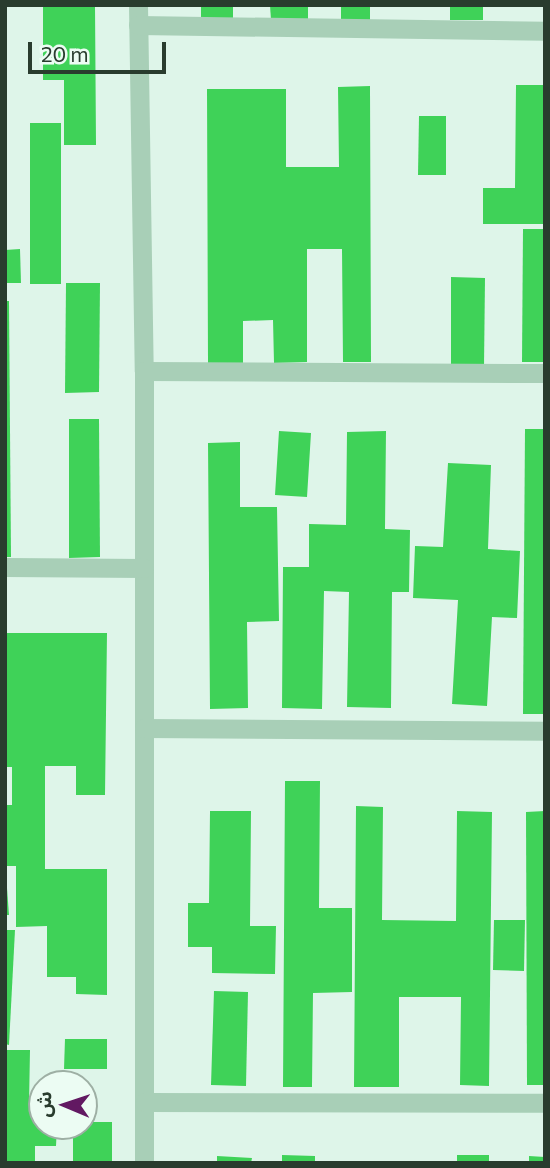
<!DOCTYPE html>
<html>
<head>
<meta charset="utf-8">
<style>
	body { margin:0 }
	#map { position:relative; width:550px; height:1168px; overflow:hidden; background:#def5e9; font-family:Commissioner,"Noto Sans Arabic",sans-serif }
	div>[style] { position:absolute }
	.building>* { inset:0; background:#3fd258 }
	.minor>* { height:19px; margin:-9.5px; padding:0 9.5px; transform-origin:9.5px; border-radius:9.5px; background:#a8cfb7 }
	span { translate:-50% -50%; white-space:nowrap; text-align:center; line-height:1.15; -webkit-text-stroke:7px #ecfcf3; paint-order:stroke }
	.frame { position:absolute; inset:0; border:7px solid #293c2e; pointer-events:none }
	.north { position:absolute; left:28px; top:1070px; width:70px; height:70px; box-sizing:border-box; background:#ecfcf3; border:2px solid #9eafa4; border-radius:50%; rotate:272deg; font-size:19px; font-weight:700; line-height:28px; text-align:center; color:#293c2e }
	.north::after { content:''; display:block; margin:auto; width:24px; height:32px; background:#621962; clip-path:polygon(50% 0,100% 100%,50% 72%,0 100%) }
	.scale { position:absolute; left:28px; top:42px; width:138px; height:32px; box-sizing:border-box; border:4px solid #293c2e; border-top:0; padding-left:9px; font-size:21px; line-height:24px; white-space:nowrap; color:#293c2e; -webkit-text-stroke:5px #ecfcf3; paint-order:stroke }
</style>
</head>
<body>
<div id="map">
	<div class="building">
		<div style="clip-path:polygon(43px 5px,95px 5px,96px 145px,64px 145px,64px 80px,43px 80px)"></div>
		<div style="clip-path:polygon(201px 5px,233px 5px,233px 18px,201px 18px)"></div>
		<div style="clip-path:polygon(270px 5px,308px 5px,308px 19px,271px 20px)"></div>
		<div style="clip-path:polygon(341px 5px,370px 5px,370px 20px,341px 20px)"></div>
		<div style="clip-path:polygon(450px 5px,483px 5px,483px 20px,450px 20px)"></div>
		<div style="clip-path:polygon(516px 85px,545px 85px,545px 224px,483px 224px,483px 188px,515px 188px)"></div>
		<div style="clip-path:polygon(370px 86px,371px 362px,343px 362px,342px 249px,307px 249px,307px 362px,274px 363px,273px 320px,243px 321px,243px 363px,208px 363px,207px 89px,286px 89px,286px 167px,339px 167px,338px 87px)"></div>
		<div style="clip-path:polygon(419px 116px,446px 116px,446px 175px,418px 175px)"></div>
		<div style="clip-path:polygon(30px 123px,61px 123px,61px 284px,30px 284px)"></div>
		<div style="clip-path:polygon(523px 229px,545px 229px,545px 362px,522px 362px)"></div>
		<div style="clip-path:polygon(20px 249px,21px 283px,5px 283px,5px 250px)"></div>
		<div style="clip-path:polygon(451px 277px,485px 278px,484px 366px,451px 365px)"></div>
		<div style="clip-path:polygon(66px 283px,100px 283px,99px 392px,65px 393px)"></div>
		<div style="clip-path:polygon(5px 301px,9px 301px,11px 557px,5px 557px)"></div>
		<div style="clip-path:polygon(69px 419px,99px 419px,100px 557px,69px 558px)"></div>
		<div style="clip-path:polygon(525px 429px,545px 429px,545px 714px,523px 714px)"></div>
		<div style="clip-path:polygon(279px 431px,311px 433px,307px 497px,275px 495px)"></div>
		<div style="clip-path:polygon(386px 431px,385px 529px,410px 530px,409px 592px,392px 592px,391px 708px,347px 707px,349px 592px,324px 591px,322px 709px,282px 708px,283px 567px,309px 567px,309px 524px,346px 525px,347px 432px)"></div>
		<div style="clip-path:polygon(240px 442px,240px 507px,277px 507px,279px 621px,247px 622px,248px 708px,210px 709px,208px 443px)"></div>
		<div style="clip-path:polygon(448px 463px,491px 465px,488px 549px,520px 551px,517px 618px,492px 617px,487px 706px,452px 704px,458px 600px,413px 598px,415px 546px,443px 547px)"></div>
		<div style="clip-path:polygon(5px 633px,107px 633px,105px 795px,76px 795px,76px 766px,45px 766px,45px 869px,107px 869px,107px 995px,76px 994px,76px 977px,47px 977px,47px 926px,16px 927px,16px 866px,5px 866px,5px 805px,12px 805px,12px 767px,5px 767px)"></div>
		<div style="clip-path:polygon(285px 781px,320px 781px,319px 908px,352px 908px,352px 992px,313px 993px,312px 1087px,283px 1087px)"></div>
		<div style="clip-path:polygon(356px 806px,383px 807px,382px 920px,456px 921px,457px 811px,492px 812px,489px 1086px,460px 1085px,461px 997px,399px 997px,399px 1087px,354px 1087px)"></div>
		<div style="clip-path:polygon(210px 811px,251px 811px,250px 926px,276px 926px,275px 974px,212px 973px,212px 947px,188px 947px,188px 903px,209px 903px)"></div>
		<div style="clip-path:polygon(545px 811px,545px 1085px,527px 1085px,526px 812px)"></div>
		<div style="clip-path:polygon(5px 888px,7px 888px,9px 915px,5px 915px)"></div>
		<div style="clip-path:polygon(494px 920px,525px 920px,524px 971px,493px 970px)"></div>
		<div style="clip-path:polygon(5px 930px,15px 930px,9px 1045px,5px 1044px)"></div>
		<div style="clip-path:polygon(214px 991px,248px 992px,246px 1086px,211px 1085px)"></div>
		<div style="clip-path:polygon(65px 1039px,107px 1039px,107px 1069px,64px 1069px)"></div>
		<div style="clip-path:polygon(5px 1050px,30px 1050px,29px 1105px,42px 1105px,42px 1126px,57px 1126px,56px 1146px,35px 1146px,35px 1163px,5px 1163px)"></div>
		<div style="clip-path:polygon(84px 1122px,112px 1122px,112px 1163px,73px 1163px,73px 1126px,84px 1126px)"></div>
		<div style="clip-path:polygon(282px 1155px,315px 1156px,315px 1163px,282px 1163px)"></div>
		<div style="clip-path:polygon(457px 1155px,489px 1155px,489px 1163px,457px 1163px)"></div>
		<div style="clip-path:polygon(217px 1156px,252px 1158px,251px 1163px,217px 1163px)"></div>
		<div style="clip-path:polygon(529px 1156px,545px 1157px,545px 1163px,529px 1163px)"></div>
	</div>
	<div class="minor">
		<div style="left:138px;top:5px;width:366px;rotate:89.1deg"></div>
		<div style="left:144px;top:371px;width:792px;rotate:90deg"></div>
		<div style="left:138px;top:25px;width:407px;rotate:0.8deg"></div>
		<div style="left:144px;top:371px;width:401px;rotate:0.3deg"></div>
		<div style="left:5px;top:567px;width:139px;rotate:0.4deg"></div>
		<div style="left:144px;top:728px;width:401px;rotate:0.4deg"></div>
		<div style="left:145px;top:1102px;width:400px;rotate:0.1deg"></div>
	</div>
	<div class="frame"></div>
	<div class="north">ش</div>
	<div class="scale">20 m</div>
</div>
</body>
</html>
